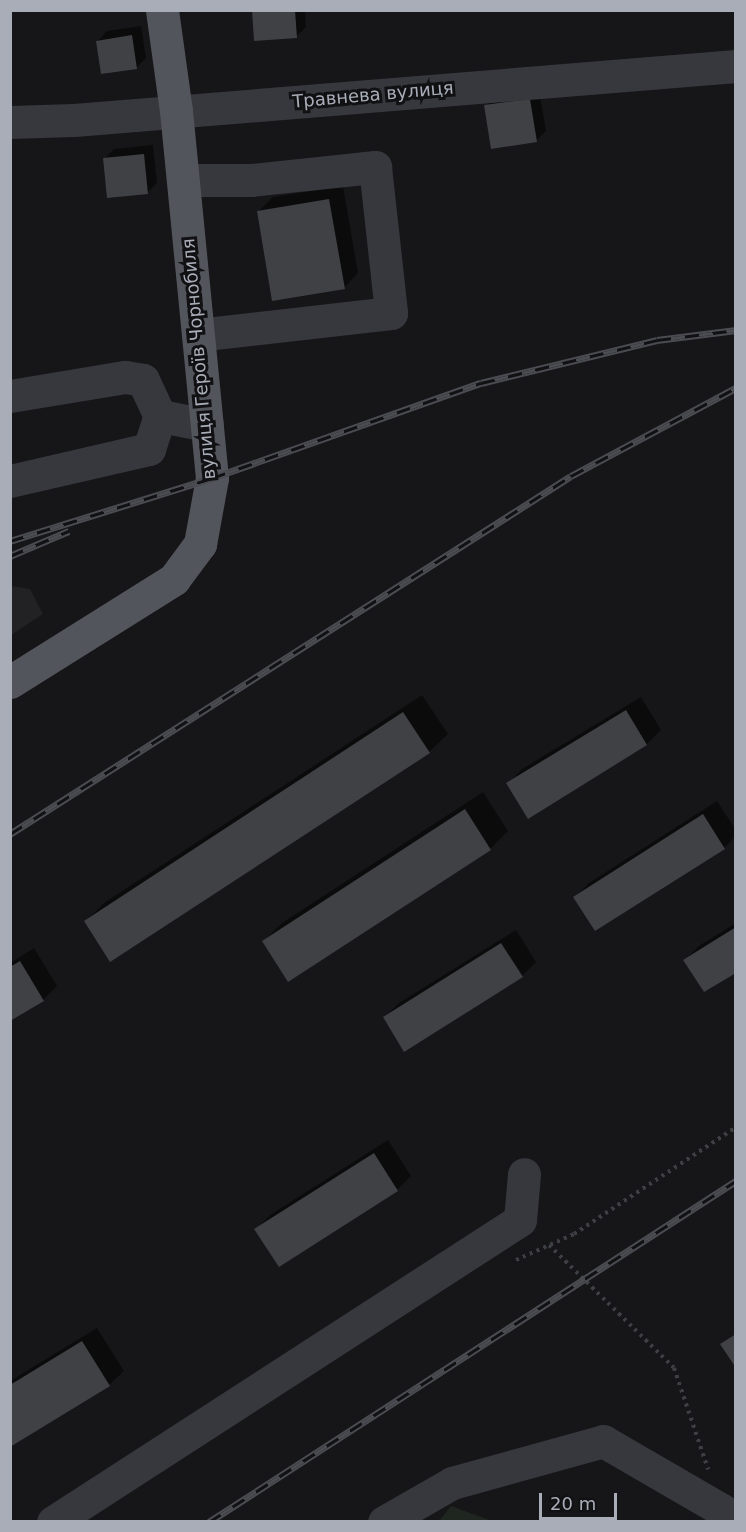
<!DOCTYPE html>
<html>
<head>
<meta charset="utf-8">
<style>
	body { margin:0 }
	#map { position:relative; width:746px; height:1532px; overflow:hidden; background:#161618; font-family:"DejaVu Sans",sans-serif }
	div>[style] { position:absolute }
	.built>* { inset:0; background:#222225 }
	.green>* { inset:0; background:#1e261f }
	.shadow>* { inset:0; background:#0007 }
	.building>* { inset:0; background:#404145 }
	.path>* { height:4px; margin-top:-2px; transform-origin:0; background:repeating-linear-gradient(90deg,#3d3f44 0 3px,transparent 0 7.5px) }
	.minor>* { height:33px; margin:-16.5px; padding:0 16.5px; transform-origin:16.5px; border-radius:16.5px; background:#37383d }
	.major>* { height:33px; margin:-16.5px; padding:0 16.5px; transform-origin:16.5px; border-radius:16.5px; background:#53555c }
	.rail>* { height:7px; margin-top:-3.5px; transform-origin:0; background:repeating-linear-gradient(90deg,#111113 0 14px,#4a4c52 0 28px); box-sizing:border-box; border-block:2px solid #4a4c52 }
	span { translate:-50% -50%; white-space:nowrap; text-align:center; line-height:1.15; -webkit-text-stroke:6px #111113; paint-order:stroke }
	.street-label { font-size:18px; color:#a8adb8 }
	.frame { position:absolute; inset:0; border:12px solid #a8adb8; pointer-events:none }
	.scale { position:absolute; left:539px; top:1493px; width:78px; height:27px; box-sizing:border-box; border:3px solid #a8adb8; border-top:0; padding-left:8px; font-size:18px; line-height:21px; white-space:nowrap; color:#a8adb8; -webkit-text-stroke:4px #111113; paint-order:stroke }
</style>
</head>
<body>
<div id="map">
	<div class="built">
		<div style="clip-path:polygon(11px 586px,30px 589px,43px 614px,11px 635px)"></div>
	</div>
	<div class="green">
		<div style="clip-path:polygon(451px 1506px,492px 1521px,439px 1521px)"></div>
	</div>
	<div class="shadow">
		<div style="clip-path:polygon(253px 10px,305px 10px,306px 27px,296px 37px)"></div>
		<div style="clip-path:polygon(141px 26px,146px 58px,136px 68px,98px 41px,107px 31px)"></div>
		<div style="clip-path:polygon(539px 90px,546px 131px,536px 141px,486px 106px,495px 96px)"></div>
		<div style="clip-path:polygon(153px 145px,157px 183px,147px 193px,105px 158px,114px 149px)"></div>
		<div style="clip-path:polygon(343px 186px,358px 273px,344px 288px,259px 211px,273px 197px)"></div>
		<div style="clip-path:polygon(422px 695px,448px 734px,429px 752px,111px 960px,86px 921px,104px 903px)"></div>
		<div style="clip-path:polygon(641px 697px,661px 730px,647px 744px,528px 816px,508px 784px,522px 769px)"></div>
		<div style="clip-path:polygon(483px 792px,508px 831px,490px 849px,264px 941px,282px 923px)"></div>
		<div style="clip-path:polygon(717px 801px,736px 830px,736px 836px,724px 848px,575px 897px,589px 883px)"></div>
		<div style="clip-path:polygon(736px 923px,736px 971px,685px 960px,699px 946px)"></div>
		<div style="clip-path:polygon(516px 930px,536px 962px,522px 976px,385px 1017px,399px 1003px)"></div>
		<div style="clip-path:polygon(34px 948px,57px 986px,43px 1000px,10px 1020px,10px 963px)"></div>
		<div style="clip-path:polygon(388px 1140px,411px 1176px,397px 1190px,256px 1230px,270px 1215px)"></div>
		<div style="clip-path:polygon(97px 1328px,124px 1371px,109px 1385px,10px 1446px,10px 1381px)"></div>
	</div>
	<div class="building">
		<div style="clip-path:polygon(252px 10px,295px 10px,297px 38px,254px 41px)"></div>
		<div style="clip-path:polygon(132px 35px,137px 69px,101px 74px,96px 41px)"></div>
		<div style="clip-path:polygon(530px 99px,537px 142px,491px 149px,484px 105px)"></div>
		<div style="clip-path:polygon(144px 154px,148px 194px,107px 198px,103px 158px)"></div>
		<div style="clip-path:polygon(329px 199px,345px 289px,272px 301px,257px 211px)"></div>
		<div style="clip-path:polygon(626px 710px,647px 745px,528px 819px,506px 783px)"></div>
		<div style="clip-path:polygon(403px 712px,430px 753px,110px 962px,84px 921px)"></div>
		<div style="clip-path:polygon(465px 809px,491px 850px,288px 982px,262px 941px)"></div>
		<div style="clip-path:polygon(703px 814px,725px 849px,595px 931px,573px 897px)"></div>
		<div style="clip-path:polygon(736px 927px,736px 973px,704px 992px,683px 960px)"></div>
		<div style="clip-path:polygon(501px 943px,523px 977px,404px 1052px,383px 1017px)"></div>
		<div style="clip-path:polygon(20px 961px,44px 1001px,10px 1021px,10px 967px)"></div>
		<div style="clip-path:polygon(374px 1153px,398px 1191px,279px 1267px,254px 1229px)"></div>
		<div style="clip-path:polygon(736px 1334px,736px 1368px,720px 1344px)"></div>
		<div style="clip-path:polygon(82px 1341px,110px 1386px,10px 1447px,10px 1385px)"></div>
	</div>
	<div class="path">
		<div style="left:549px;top:1245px;width:175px;rotate:44.5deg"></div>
		<div style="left:674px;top:1368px;width:107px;rotate:71.4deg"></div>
		<div style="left:516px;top:1260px;width:64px;rotate:-24.1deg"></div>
		<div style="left:574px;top:1234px;width:194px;rotate:-33.4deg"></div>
	</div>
	<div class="minor">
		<div style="left:10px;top:122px;width:64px;rotate:-1.8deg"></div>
		<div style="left:74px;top:120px;width:664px;rotate:-4.66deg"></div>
		<div style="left:183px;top:180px;width:68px"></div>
		<div style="left:251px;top:180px;width:125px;rotate:-6deg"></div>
		<div style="left:375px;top:167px;width:147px;rotate:83.7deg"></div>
		<div style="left:391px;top:313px;width:194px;rotate:173.5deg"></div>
		<div style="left:10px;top:396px;width:117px;rotate:-9.4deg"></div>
		<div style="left:125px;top:377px;width:18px;rotate:9deg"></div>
		<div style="left:143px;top:380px;width:40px;rotate:65deg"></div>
		<div style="left:160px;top:416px;width:48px;rotate:10.8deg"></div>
		<div style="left:10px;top:481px;width:143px;rotate:-13deg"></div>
		<div style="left:149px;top:449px;width:35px;rotate:-72deg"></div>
		<div style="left:53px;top:1522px;width:556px;rotate:-32.89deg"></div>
		<div style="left:520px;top:1220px;width:46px;rotate:-85deg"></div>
		<div style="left:384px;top:1522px;width:78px;rotate:-29.8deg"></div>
		<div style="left:452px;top:1483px;width:157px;rotate:-15.5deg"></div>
		<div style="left:603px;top:1441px;width:138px;rotate:30.1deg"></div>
		<div style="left:722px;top:1510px;width:14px;rotate:60deg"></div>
	</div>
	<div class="major">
		<div style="left:10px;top:682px;width:194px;rotate:-32.1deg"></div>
		<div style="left:174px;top:579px;width:44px;rotate:-53.4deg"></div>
		<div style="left:200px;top:544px;width:67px;rotate:-79.7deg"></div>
		<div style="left:212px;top:478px;width:369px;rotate:-95.6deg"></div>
		<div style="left:176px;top:111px;width:102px;rotate:-97.9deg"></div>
	</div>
	<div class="rail">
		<div style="left:10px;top:541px;width:212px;rotate:-17.3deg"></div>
		<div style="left:212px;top:478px;width:285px;rotate:-19.5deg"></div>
		<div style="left:481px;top:383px;width:181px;rotate:-13.7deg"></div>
		<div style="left:657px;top:340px;width:80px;rotate:-7.2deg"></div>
		<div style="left:10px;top:556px;width:64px;rotate:-23deg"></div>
		<div style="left:10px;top:834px;width:665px;rotate:-32.54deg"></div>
		<div style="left:571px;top:476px;width:187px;rotate:-28.1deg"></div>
		<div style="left:209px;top:1522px;width:628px;rotate:-32.91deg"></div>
	</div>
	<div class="street-label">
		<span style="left:373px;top:95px;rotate:-5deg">Травнева вулиця</span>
		<span style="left:199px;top:359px;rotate:-95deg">вулиця Героїв Чорнобиля</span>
	</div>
	<div class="frame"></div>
	<div class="scale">20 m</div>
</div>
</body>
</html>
